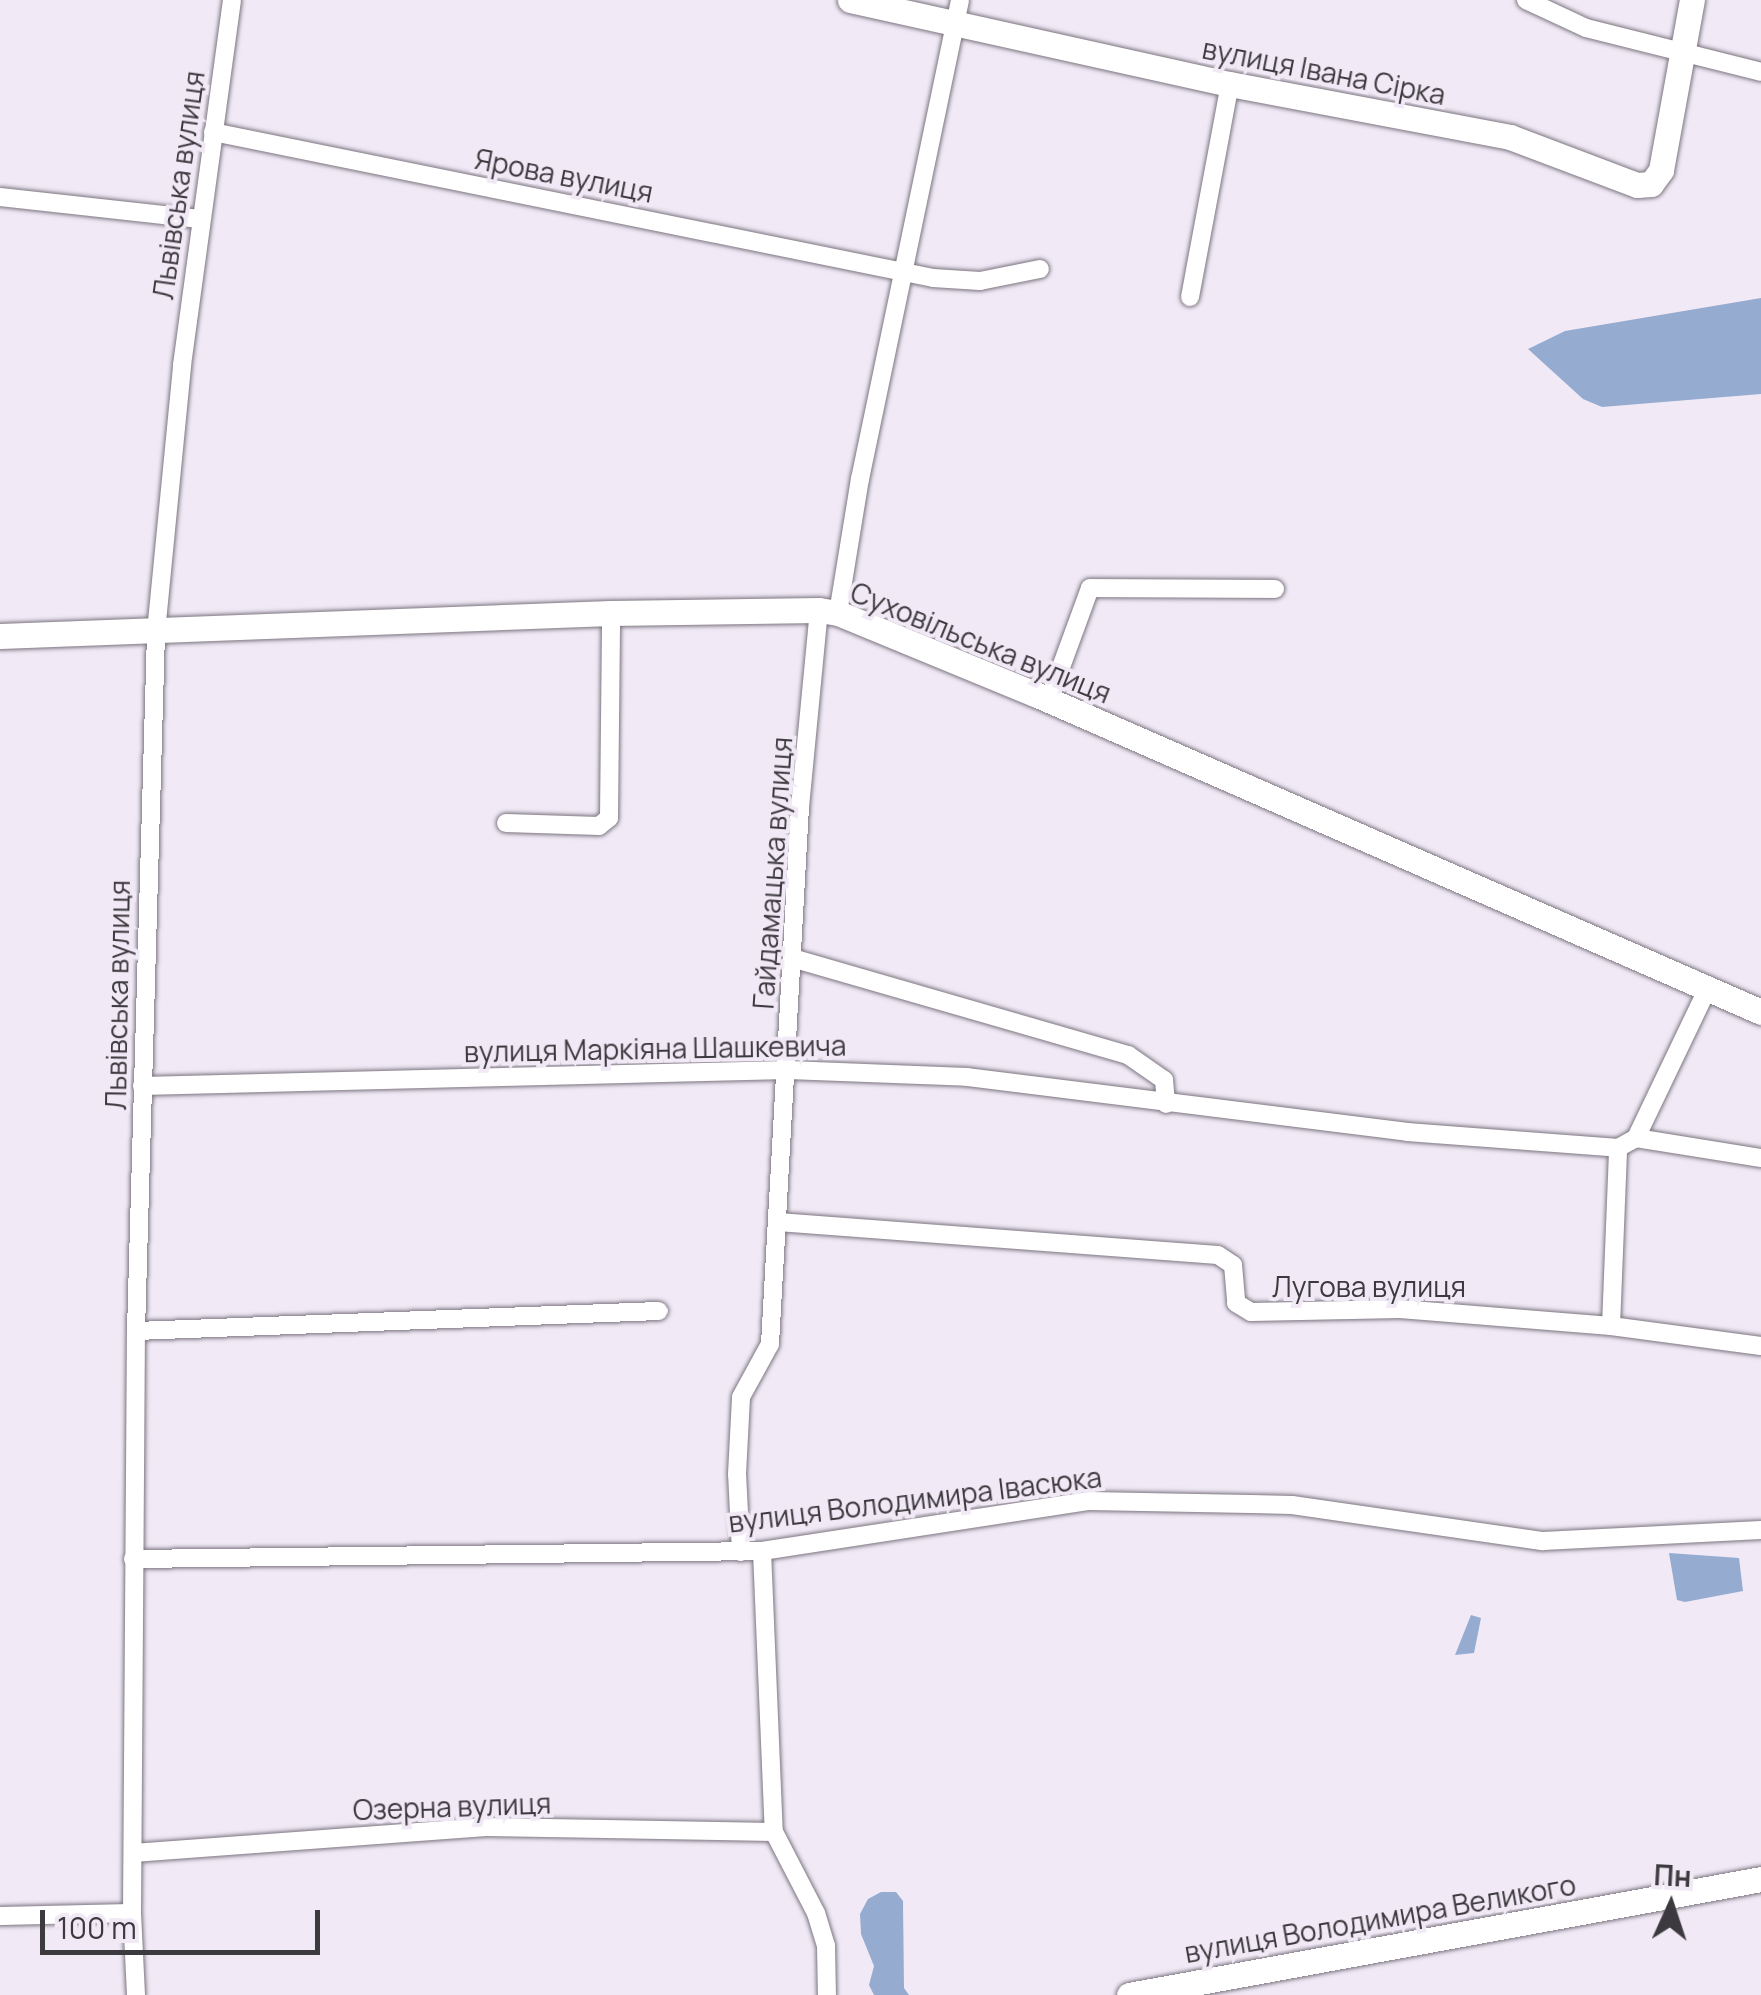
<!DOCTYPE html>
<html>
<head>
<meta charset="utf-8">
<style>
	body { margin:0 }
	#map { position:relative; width:1761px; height:1995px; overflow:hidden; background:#f1eaf6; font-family:Manrope,sans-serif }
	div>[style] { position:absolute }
	.water>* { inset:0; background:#96abd0 }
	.roads { filter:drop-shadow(0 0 2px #7c7580) drop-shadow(0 0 2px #7c7580) }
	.street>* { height:18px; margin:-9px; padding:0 9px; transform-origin:9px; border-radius:9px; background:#fff }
	.secondary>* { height:25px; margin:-12.5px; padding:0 12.5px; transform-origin:12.5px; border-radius:12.5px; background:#fff }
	span { translate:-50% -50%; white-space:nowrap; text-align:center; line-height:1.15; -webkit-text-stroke:8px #f1eaf6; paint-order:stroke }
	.street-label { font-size:28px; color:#3d3a3f }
	.north { position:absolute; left:1621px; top:1855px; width:100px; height:100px; -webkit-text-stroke:8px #f1eaf6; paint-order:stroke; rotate:3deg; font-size:28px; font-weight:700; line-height:40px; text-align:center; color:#3d3a3f }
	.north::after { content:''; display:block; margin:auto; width:35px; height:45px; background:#3d3a3f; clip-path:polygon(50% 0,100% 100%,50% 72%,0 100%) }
	.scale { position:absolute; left:40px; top:1910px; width:280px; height:45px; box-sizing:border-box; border:5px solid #3d3a3f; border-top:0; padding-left:12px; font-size:30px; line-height:35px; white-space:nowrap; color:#3d3a3f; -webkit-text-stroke:8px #f1eaf6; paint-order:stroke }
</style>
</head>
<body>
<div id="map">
	<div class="water">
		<div style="clip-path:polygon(1761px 298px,1761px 394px,1602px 407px,1583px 399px,1528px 349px,1565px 331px)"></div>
		<div style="clip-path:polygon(1669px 1553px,1739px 1558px,1743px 1591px,1685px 1602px,1677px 1600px)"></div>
		<div style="clip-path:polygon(1471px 1615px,1481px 1618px,1474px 1653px,1455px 1655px)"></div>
		<div style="clip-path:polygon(881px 1892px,896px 1892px,903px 1901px,904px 1988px,909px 1995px,874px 1995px,869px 1985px,874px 1966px,861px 1934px,860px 1914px,868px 1899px)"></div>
	</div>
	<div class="roads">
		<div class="street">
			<div style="left:1526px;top:0;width:66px;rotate:25deg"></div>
			<div style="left:1586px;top:28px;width:180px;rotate:14.1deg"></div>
			<div style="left:213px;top:132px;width:735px;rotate:11.46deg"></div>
			<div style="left:933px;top:278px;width:47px;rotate:3.7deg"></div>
			<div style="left:980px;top:281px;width:61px;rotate:-11.3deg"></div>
			<div style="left:0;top:197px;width:201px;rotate:6.3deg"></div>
			<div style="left:1190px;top:297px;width:217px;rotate:-79.4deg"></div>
			<div style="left:838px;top:613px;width:136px;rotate:-80.7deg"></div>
			<div style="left:860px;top:479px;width:489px;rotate:-78.2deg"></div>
			<div style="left:1049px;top:700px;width:119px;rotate:-69.9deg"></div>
			<div style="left:1090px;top:588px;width:185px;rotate:0.3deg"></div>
			<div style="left:506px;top:823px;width:93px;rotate:1.8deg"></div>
			<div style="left:599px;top:826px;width:13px;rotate:-39deg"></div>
			<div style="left:609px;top:818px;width:205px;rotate:-89.4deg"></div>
			<div style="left:792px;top:958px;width:350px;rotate:16.1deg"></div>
			<div style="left:1128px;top:1055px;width:44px;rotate:34.8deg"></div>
			<div style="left:1164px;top:1080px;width:24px;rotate:85deg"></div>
			<div style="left:142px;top:1086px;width:646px;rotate:-1.42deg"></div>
			<div style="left:788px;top:1070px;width:179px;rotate:2.2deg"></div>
			<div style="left:967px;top:1077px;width:443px;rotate:7.1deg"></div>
			<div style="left:1407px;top:1132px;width:212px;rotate:4.3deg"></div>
			<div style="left:1618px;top:1148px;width:21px;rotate:-29deg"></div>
			<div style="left:1636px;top:1138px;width:127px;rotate:9.1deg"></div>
			<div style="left:1636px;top:1138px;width:164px;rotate:-64.4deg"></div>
			<div style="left:778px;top:1222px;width:441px;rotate:4.3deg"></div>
			<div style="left:1218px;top:1255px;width:18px;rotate:34deg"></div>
			<div style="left:1233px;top:1265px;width:38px;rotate:85deg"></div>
			<div style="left:1236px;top:1303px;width:17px;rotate:31deg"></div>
			<div style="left:1251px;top:1312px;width:149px;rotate:-1.2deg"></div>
			<div style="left:1400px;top:1309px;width:212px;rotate:4.6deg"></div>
			<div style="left:1611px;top:1326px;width:151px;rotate:7.6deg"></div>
			<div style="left:1611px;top:1326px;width:178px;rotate:-87.7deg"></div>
			<div style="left:136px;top:1331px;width:523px;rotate:-2.19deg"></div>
			<div style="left:762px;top:1551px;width:281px;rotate:87.6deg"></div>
			<div style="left:774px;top:1832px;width:91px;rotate:62.6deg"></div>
			<div style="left:816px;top:1913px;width:34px;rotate:73deg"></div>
			<div style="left:826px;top:1945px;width:50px;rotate:88.9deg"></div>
			<div style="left:741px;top:1552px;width:78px;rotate:-92.9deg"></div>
			<div style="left:737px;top:1474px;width:77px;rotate:-87deg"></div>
			<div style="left:741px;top:1397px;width:60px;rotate:-61.3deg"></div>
			<div style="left:770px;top:1344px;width:538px;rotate:-86.8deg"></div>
			<div style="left:800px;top:807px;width:198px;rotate:-84.5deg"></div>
			<div style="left:133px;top:1559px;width:629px;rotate:-0.73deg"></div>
			<div style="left:762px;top:1551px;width:331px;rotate:-8.7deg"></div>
			<div style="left:1089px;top:1501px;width:203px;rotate:1.1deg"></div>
			<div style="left:1292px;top:1505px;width:254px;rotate:8.2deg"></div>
			<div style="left:1543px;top:1541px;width:218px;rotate:-2.9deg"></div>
			<div style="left:133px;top:1853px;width:354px;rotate:-4.2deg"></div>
			<div style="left:486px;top:1827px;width:288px;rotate:1deg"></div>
			<div style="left:0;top:1916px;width:132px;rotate:-1.3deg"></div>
			<div style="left:136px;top:1995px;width:82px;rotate:-92.8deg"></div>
			<div style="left:132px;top:1913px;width:582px;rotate:-89.61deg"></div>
			<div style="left:136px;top:1331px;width:699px;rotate:-88.36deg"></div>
			<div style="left:156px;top:632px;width:268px;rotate:-84.4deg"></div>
			<div style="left:182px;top:365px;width:368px;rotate:-82.2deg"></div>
		</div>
		<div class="secondary">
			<div style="left:850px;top:0;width:389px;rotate:12.5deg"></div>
			<div style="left:1230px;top:84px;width:285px;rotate:10.7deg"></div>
			<div style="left:1510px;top:137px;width:136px;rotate:20.7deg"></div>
			<div style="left:1637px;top:185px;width:14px;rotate:-4deg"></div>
			<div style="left:1651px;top:184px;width:17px;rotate:-54deg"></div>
			<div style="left:1661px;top:170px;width:173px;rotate:-79.7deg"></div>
			<div style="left:0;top:636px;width:611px;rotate:-2.16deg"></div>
			<div style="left:611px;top:613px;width:208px;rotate:-0.8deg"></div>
			<div style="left:819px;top:610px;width:19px;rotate:9deg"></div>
			<div style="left:838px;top:613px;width:213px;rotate:22.4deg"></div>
			<div style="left:1035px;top:694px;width:793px;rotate:23.65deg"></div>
			<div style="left:1129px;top:1995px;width:643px;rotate:-10.4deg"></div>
		</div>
	</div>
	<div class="street-label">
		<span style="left:1324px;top:71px;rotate:11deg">вулиця Івана Сірка</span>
		<span style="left:564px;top:175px;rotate:11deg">Ярова вулиця</span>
		<span style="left:178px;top:185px;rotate:-82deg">Львівська вулиця</span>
		<span style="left:981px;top:642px;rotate:22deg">Суховільська вулиця</span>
		<span style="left:772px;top:873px;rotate:-86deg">Гайдамацька вулиця</span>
		<span style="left:117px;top:995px;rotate:-89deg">Львівська вулиця</span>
		<span style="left:655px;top:1048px;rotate:-1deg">вулиця Маркіяна Шашкевича</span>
		<span style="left:1369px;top:1286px">Лугова вулиця</span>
		<span style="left:915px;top:1499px;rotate:-7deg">вулиця Володимира Івасюка</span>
		<span style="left:452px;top:1806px;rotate:-2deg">Озерна вулиця</span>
		<span style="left:1380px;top:1918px;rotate:-10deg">вулиця Володимира Великого</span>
	</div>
	<div class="north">Пн</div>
	<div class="scale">100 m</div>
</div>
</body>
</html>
